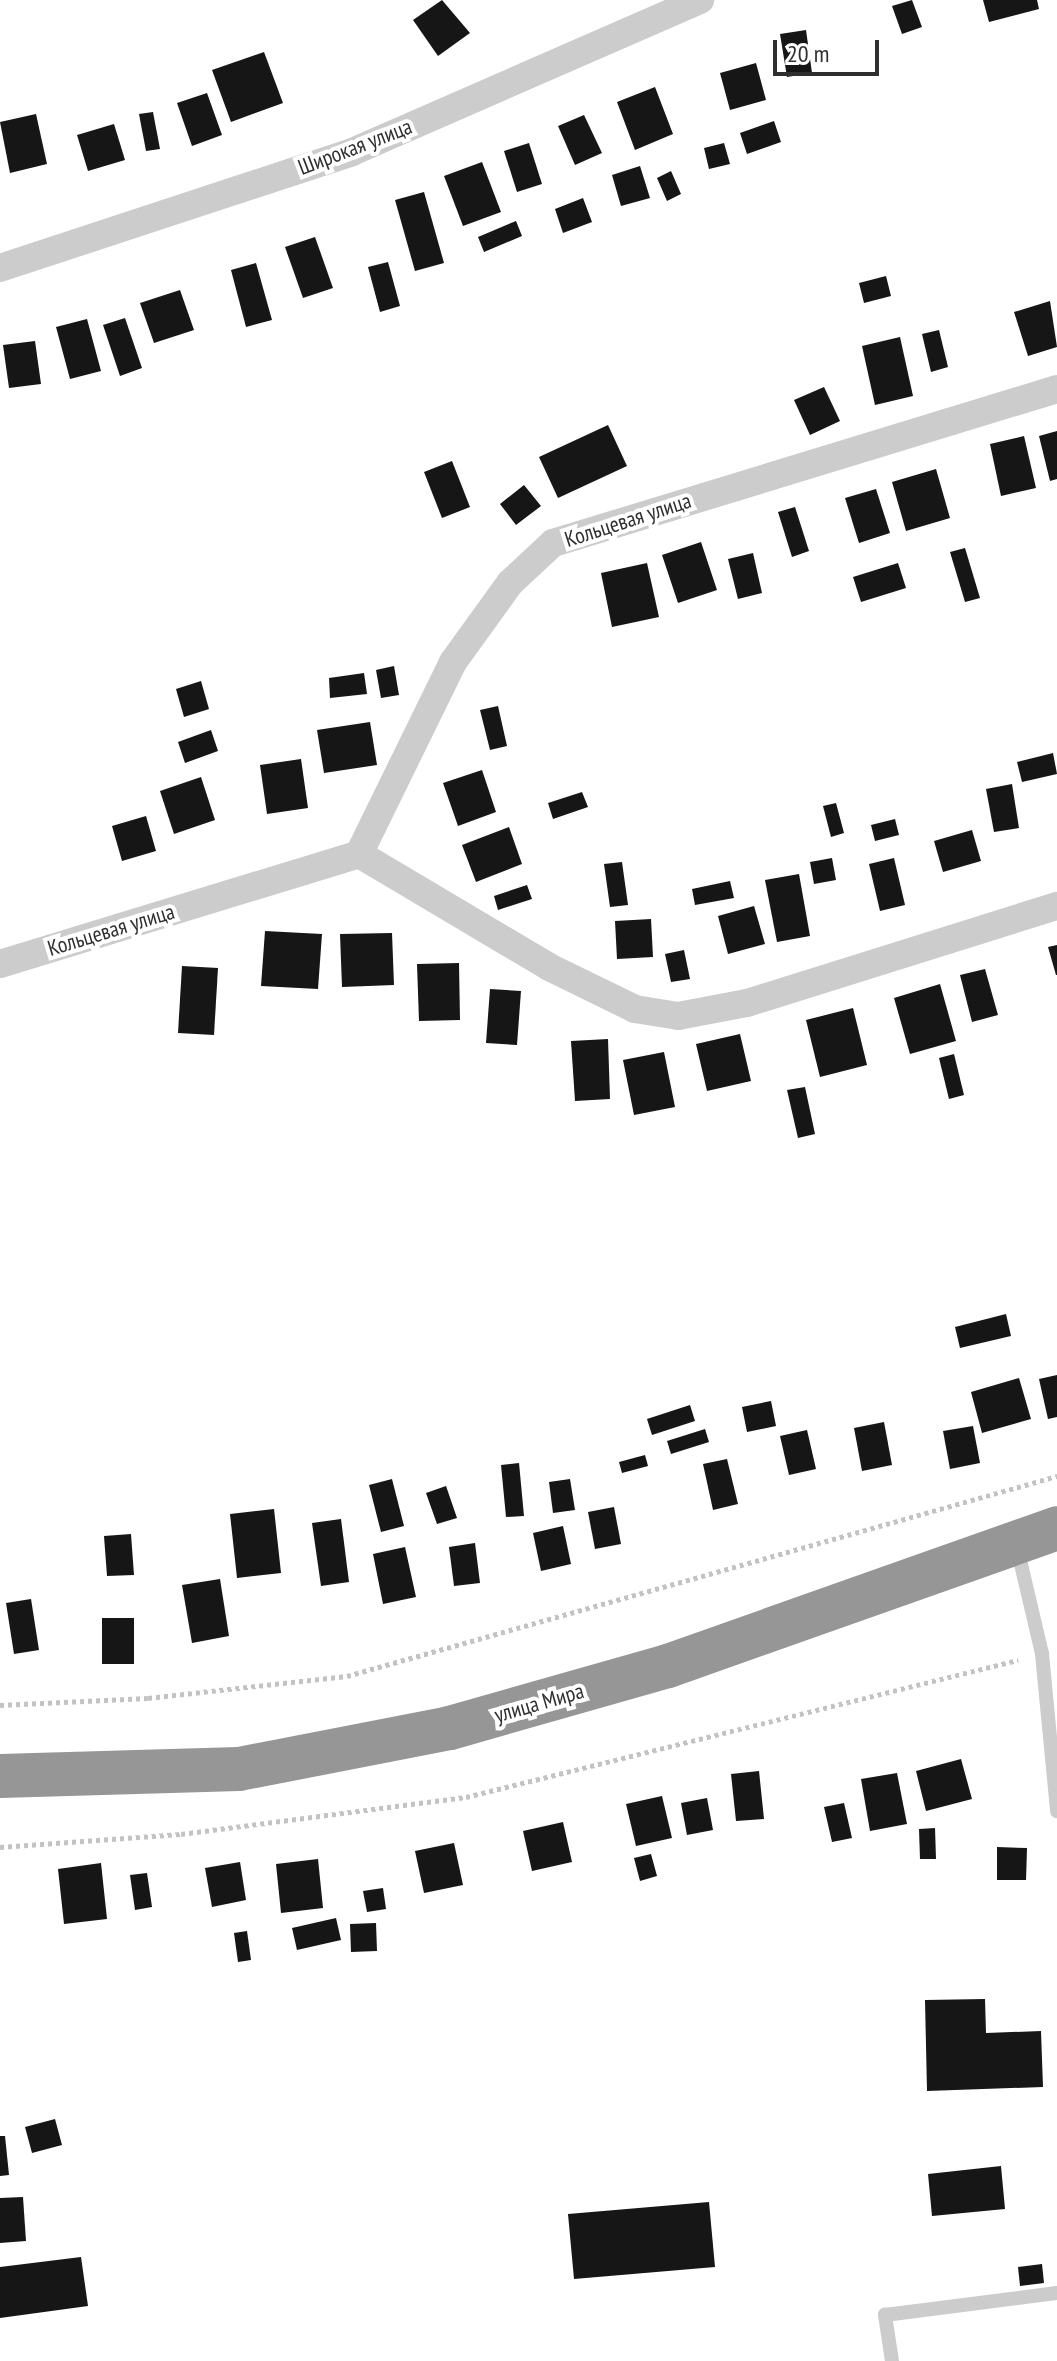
<!DOCTYPE html>
<html>
<head>
<meta charset="utf-8">
<style>
	body { margin:0 }
	#map { position:relative; width:1057px; height:2361px; overflow:hidden; background:#fff; font-family:"PT Sans Narrow",sans-serif }
	div>[style] { position:absolute }
	.building>* { inset:0; background:#161616 }
	.path>* { height:5px; margin-top:-2.5px; transform-origin:0; background:repeating-linear-gradient(90deg,#c3c3c3 0 4px,transparent 0 8px) }
	.lane>* { height:14px; margin:-7px; padding:0 7px; transform-origin:7px; border-radius:7px; background:#ccc }
	.street>* { height:28px; margin:-14px; padding:0 14px; transform-origin:14px; border-radius:14px; background:#ccc }
	.highway>* { height:44px; margin:-22px; padding:0 22px; transform-origin:22px; border-radius:22px; background:#969696 }
	span { translate:-50% -50%; white-space:nowrap; text-align:center; line-height:1.15; -webkit-text-stroke:8px #fff; paint-order:stroke }
	.street-label { font-size:22px; color:#2f2f2f }
	.scale { position:absolute; left:773px; top:40px; width:106px; height:36px; box-sizing:border-box; border:4px solid #2f2f2f; border-top:0; padding-left:10px; font-size:24px; line-height:28px; white-space:nowrap; color:#2f2f2f; -webkit-text-stroke:6px #fff; paint-order:stroke }
</style>
</head>
<body>
<div id="map">
	<div class="building">
		<div style="clip-path:polygon(442px 0,470px 33px,438px 56px,413px 20px)"></div>
		<div style="clip-path:polygon(912px 0,922px 27px,902px 34px,892px 6px)"></div>
		<div style="clip-path:polygon(983px 0,1037px 0,1039px 9px,989px 22px)"></div>
		<div style="clip-path:polygon(806px 30px,812px 73px,787px 77px,780px 34px)"></div>
		<div style="clip-path:polygon(264px 52px,283px 103px,231px 122px,212px 70px)"></div>
		<div style="clip-path:polygon(756px 63px,766px 100px,730px 110px,720px 73px)"></div>
		<div style="clip-path:polygon(655px 87px,673px 134px,635px 150px,617px 102px)"></div>
		<div style="clip-path:polygon(207px 93px,222px 135px,192px 146px,177px 103px)"></div>
		<div style="clip-path:polygon(153px 112px,160px 149px,146px 151px,139px 114px)"></div>
		<div style="clip-path:polygon(36px 114px,47px 164px,10px 173px,0 122px)"></div>
		<div style="clip-path:polygon(584px 115px,602px 153px,575px 165px,558px 126px)"></div>
		<div style="clip-path:polygon(774px 121px,781px 142px,747px 154px,740px 133px)"></div>
		<div style="clip-path:polygon(114px 124px,125px 160px,88px 171px,77px 135px)"></div>
		<div style="clip-path:polygon(529px 143px,542px 184px,517px 192px,504px 151px)"></div>
		<div style="clip-path:polygon(724px 143px,730px 164px,709px 169px,704px 148px)"></div>
		<div style="clip-path:polygon(482px 162px,501px 212px,463px 226px,444px 176px)"></div>
		<div style="clip-path:polygon(640px 166px,650px 198px,621px 206px,612px 175px)"></div>
		<div style="clip-path:polygon(671px 171px,681px 194px,667px 201px,657px 178px)"></div>
		<div style="clip-path:polygon(424px 192px,444px 263px,415px 271px,395px 200px)"></div>
		<div style="clip-path:polygon(583px 198px,592px 222px,563px 233px,555px 209px)"></div>
		<div style="clip-path:polygon(516px 221px,522px 236px,484px 252px,478px 237px)"></div>
		<div style="clip-path:polygon(315px 237px,333px 288px,303px 298px,285px 247px)"></div>
		<div style="clip-path:polygon(388px 262px,400px 306px,380px 312px,368px 267px)"></div>
		<div style="clip-path:polygon(256px 263px,272px 320px,246px 327px,231px 270px)"></div>
		<div style="clip-path:polygon(886px 276px,891px 296px,864px 303px,859px 283px)"></div>
		<div style="clip-path:polygon(180px 290px,194px 330px,154px 343px,140px 303px)"></div>
		<div style="clip-path:polygon(1050px 301px,1057px 347px,1028px 356px,1014px 312px)"></div>
		<div style="clip-path:polygon(125px 318px,142px 368px,120px 376px,103px 325px)"></div>
		<div style="clip-path:polygon(87px 319px,101px 371px,70px 379px,56px 327px)"></div>
		<div style="clip-path:polygon(939px 330px,948px 367px,931px 372px,922px 334px)"></div>
		<div style="clip-path:polygon(900px 337px,913px 396px,875px 405px,862px 346px)"></div>
		<div style="clip-path:polygon(35px 341px,41px 384px,9px 388px,3px 345px)"></div>
		<div style="clip-path:polygon(824px 387px,840px 421px,810px 435px,794px 400px)"></div>
		<div style="clip-path:polygon(608px 425px,627px 466px,558px 498px,539px 457px)"></div>
		<div style="clip-path:polygon(1057px 431px,1057px 479px,1050px 481px,1039px 436px)"></div>
		<div style="clip-path:polygon(1024px 436px,1036px 488px,1001px 496px,990px 444px)"></div>
		<div style="clip-path:polygon(452px 461px,470px 507px,442px 518px,424px 472px)"></div>
		<div style="clip-path:polygon(936px 469px,950px 518px,906px 531px,892px 482px)"></div>
		<div style="clip-path:polygon(524px 485px,541px 506px,516px 525px,500px 504px)"></div>
		<div style="clip-path:polygon(876px 489px,890px 533px,859px 543px,845px 498px)"></div>
		<div style="clip-path:polygon(795px 507px,809px 551px,792px 557px,778px 512px)"></div>
		<div style="clip-path:polygon(701px 542px,717px 590px,678px 603px,662px 555px)"></div>
		<div style="clip-path:polygon(965px 548px,980px 598px,965px 602px,950px 552px)"></div>
		<div style="clip-path:polygon(753px 553px,762px 593px,738px 599px,728px 559px)"></div>
		<div style="clip-path:polygon(647px 563px,659px 617px,612px 627px,601px 573px)"></div>
		<div style="clip-path:polygon(898px 563px,906px 588px,861px 602px,853px 577px)"></div>
		<div style="clip-path:polygon(394px 666px,399px 695px,381px 698px,376px 670px)"></div>
		<div style="clip-path:polygon(364px 673px,367px 694px,330px 698px,329px 678px)"></div>
		<div style="clip-path:polygon(201px 681px,209px 709px,184px 717px,176px 689px)"></div>
		<div style="clip-path:polygon(498px 706px,507px 746px,490px 750px,480px 710px)"></div>
		<div style="clip-path:polygon(370px 722px,377px 765px,324px 773px,317px 730px)"></div>
		<div style="clip-path:polygon(211px 730px,218px 751px,185px 763px,178px 742px)"></div>
		<div style="clip-path:polygon(1053px 753px,1057px 774px,1022px 782px,1017px 762px)"></div>
		<div style="clip-path:polygon(301px 759px,308px 808px,267px 814px,260px 765px)"></div>
		<div style="clip-path:polygon(482px 770px,496px 812px,458px 826px,443px 783px)"></div>
		<div style="clip-path:polygon(201px 777px,215px 820px,174px 834px,160px 791px)"></div>
		<div style="clip-path:polygon(1012px 784px,1019px 828px,994px 832px,986px 789px)"></div>
		<div style="clip-path:polygon(582px 792px,588px 807px,553px 819px,548px 803px)"></div>
		<div style="clip-path:polygon(836px 803px,844px 833px,831px 837px,823px 806px)"></div>
		<div style="clip-path:polygon(146px 816px,156px 851px,122px 861px,112px 826px)"></div>
		<div style="clip-path:polygon(895px 819px,899px 835px,875px 841px,871px 825px)"></div>
		<div style="clip-path:polygon(509px 827px,522px 864px,476px 882px,462px 845px)"></div>
		<div style="clip-path:polygon(972px 830px,981px 861px,943px 872px,934px 841px)"></div>
		<div style="clip-path:polygon(832px 858px,836px 880px,814px 884px,810px 862px)"></div>
		<div style="clip-path:polygon(894px 858px,905px 905px,880px 911px,869px 864px)"></div>
		<div style="clip-path:polygon(622px 862px,628px 905px,610px 907px,604px 864px)"></div>
		<div style="clip-path:polygon(799px 874px,810px 936px,777px 942px,765px 880px)"></div>
		<div style="clip-path:polygon(730px 881px,734px 898px,695px 905px,692px 889px)"></div>
		<div style="clip-path:polygon(527px 885px,532px 899px,498px 910px,494px 896px)"></div>
		<div style="clip-path:polygon(754px 906px,765px 944px,728px 954px,718px 916px)"></div>
		<div style="clip-path:polygon(651px 919px,653px 957px,617px 959px,615px 921px)"></div>
		<div style="clip-path:polygon(265px 931px,322px 934px,318px 989px,261px 986px)"></div>
		<div style="clip-path:polygon(392px 933px,394px 985px,342px 987px,340px 934px)"></div>
		<div style="clip-path:polygon(1057px 945px,1057px 975px,1056px 975px,1048px 947px)"></div>
		<div style="clip-path:polygon(684px 950px,690px 979px,671px 982px,665px 954px)"></div>
		<div style="clip-path:polygon(459px 963px,460px 1020px,419px 1021px,417px 964px)"></div>
		<div style="clip-path:polygon(182px 966px,218px 968px,214px 1035px,178px 1033px)"></div>
		<div style="clip-path:polygon(985px 969px,998px 1015px,972px 1022px,960px 975px)"></div>
		<div style="clip-path:polygon(940px 984px,956px 1041px,910px 1054px,894px 998px)"></div>
		<div style="clip-path:polygon(490px 989px,521px 991px,517px 1045px,486px 1043px)"></div>
		<div style="clip-path:polygon(853px 1008px,867px 1065px,820px 1077px,806px 1020px)"></div>
		<div style="clip-path:polygon(740px 1034px,751px 1081px,707px 1091px,696px 1044px)"></div>
		<div style="clip-path:polygon(608px 1039px,610px 1099px,575px 1101px,571px 1041px)"></div>
		<div style="clip-path:polygon(664px 1052px,675px 1107px,634px 1115px,623px 1060px)"></div>
		<div style="clip-path:polygon(954px 1054px,964px 1095px,949px 1099px,939px 1058px)"></div>
		<div style="clip-path:polygon(805px 1087px,815px 1134px,798px 1138px,787px 1090px)"></div>
		<div style="clip-path:polygon(1006px 1314px,1011px 1336px,960px 1348px,955px 1327px)"></div>
		<div style="clip-path:polygon(1057px 1375px,1057px 1417px,1048px 1419px,1039px 1379px)"></div>
		<div style="clip-path:polygon(1019px 1378px,1031px 1419px,982px 1433px,971px 1392px)"></div>
		<div style="clip-path:polygon(771px 1401px,776px 1426px,747px 1432px,742px 1407px)"></div>
		<div style="clip-path:polygon(690px 1405px,695px 1421px,652px 1435px,647px 1419px)"></div>
		<div style="clip-path:polygon(884px 1422px,892px 1465px,862px 1471px,854px 1428px)"></div>
		<div style="clip-path:polygon(973px 1426px,980px 1463px,950px 1469px,943px 1431px)"></div>
		<div style="clip-path:polygon(705px 1429px,709px 1442px,671px 1454px,667px 1441px)"></div>
		<div style="clip-path:polygon(807px 1430px,816px 1469px,789px 1475px,780px 1436px)"></div>
		<div style="clip-path:polygon(645px 1455px,648px 1466px,622px 1473px,619px 1462px)"></div>
		<div style="clip-path:polygon(727px 1459px,738px 1504px,713px 1510px,703px 1464px)"></div>
		<div style="clip-path:polygon(519px 1463px,524px 1516px,506px 1517px,501px 1465px)"></div>
		<div style="clip-path:polygon(392px 1479px,404px 1526px,381px 1532px,369px 1485px)"></div>
		<div style="clip-path:polygon(570px 1479px,575px 1510px,553px 1513px,549px 1482px)"></div>
		<div style="clip-path:polygon(446px 1486px,457px 1518px,437px 1524px,426px 1493px)"></div>
		<div style="clip-path:polygon(614px 1507px,621px 1544px,595px 1549px,588px 1512px)"></div>
		<div style="clip-path:polygon(274px 1509px,281px 1573px,237px 1578px,230px 1514px)"></div>
		<div style="clip-path:polygon(341px 1519px,349px 1582px,321px 1586px,312px 1523px)"></div>
		<div style="clip-path:polygon(563px 1526px,571px 1564px,541px 1571px,533px 1533px)"></div>
		<div style="clip-path:polygon(131px 1534px,134px 1575px,107px 1576px,104px 1536px)"></div>
		<div style="clip-path:polygon(475px 1543px,480px 1583px,454px 1586px,449px 1547px)"></div>
		<div style="clip-path:polygon(405px 1547px,416px 1597px,383px 1604px,373px 1554px)"></div>
		<div style="clip-path:polygon(220px 1579px,229px 1636px,192px 1643px,182px 1585px)"></div>
		<div style="clip-path:polygon(31px 1599px,39px 1650px,14px 1654px,6px 1603px)"></div>
		<div style="clip-path:polygon(102px 1618px,134px 1618px,134px 1664px,102px 1664px)"></div>
		<div style="clip-path:polygon(961px 1759px,972px 1799px,926px 1811px,916px 1771px)"></div>
		<div style="clip-path:polygon(759px 1771px,764px 1819px,736px 1821px,731px 1774px)"></div>
		<div style="clip-path:polygon(897px 1773px,907px 1824px,870px 1831px,861px 1779px)"></div>
		<div style="clip-path:polygon(662px 1796px,672px 1838px,636px 1846px,626px 1804px)"></div>
		<div style="clip-path:polygon(707px 1798px,713px 1830px,687px 1835px,681px 1803px)"></div>
		<div style="clip-path:polygon(844px 1803px,852px 1838px,832px 1842px,824px 1807px)"></div>
		<div style="clip-path:polygon(563px 1822px,572px 1862px,532px 1871px,523px 1831px)"></div>
		<div style="clip-path:polygon(935px 1828px,936px 1859px,920px 1859px,919px 1829px)"></div>
		<div style="clip-path:polygon(454px 1843px,463px 1885px,424px 1893px,415px 1851px)"></div>
		<div style="clip-path:polygon(997px 1847px,1027px 1848px,1026px 1880px,997px 1880px)"></div>
		<div style="clip-path:polygon(651px 1854px,657px 1876px,640px 1881px,634px 1858px)"></div>
		<div style="clip-path:polygon(318px 1859px,323px 1908px,281px 1913px,276px 1864px)"></div>
		<div style="clip-path:polygon(240px 1862px,246px 1900px,212px 1907px,205px 1868px)"></div>
		<div style="clip-path:polygon(101px 1863px,107px 1919px,64px 1924px,58px 1869px)"></div>
		<div style="clip-path:polygon(147px 1873px,152px 1907px,135px 1910px,130px 1875px)"></div>
		<div style="clip-path:polygon(383px 1888px,386px 1909px,367px 1912px,363px 1891px)"></div>
		<div style="clip-path:polygon(336px 1918px,341px 1940px,297px 1950px,292px 1928px)"></div>
		<div style="clip-path:polygon(376px 1923px,377px 1951px,351px 1952px,350px 1924px)"></div>
		<div style="clip-path:polygon(247px 1931px,251px 1960px,238px 1962px,234px 1933px)"></div>
		<div style="clip-path:polygon(985px 1999px,986px 2033px,1041px 2031px,1043px 2087px,927px 2091px,925px 2000px)"></div>
		<div style="clip-path:polygon(55px 2119px,62px 2145px,32px 2153px,25px 2127px)"></div>
		<div style="clip-path:polygon(0 2136px,5px 2136px,9px 2175px,0 2176px)"></div>
		<div style="clip-path:polygon(1001px 2166px,1005px 2209px,932px 2216px,928px 2174px)"></div>
		<div style="clip-path:polygon(23px 2197px,26px 2241px,0 2243px,0 2198px)"></div>
		<div style="clip-path:polygon(709px 2202px,715px 2267px,574px 2279px,568px 2214px)"></div>
		<div style="clip-path:polygon(81px 2257px,88px 2306px,0 2318px,0 2267px)"></div>
		<div style="clip-path:polygon(1042px 2264px,1044px 2283px,1020px 2286px,1018px 2267px)"></div>
	</div>
	<div class="path">
		<div style="left:0;top:1705px;width:148px;rotate:-2.7deg"></div>
		<div style="left:148px;top:1698px;width:200px;rotate:-6.3deg"></div>
		<div style="left:347px;top:1676px;width:738px;rotate:-15.73deg"></div>
		<div style="left:0;top:1847px;width:181px;rotate:-4.1deg"></div>
		<div style="left:181px;top:1834px;width:287px;rotate:-7.4deg"></div>
		<div style="left:466px;top:1797px;width:569px;rotate:-13.94deg"></div>
	</div>
	<div class="lane">
		<div style="left:1017px;top:1547px;width:110px;rotate:76.8deg"></div>
		<div style="left:1042px;top:1654px;width:158px;rotate:84.5deg"></div>
		<div style="left:892px;top:2361px;width:47px;rotate:-98.7deg"></div>
		<div style="left:885px;top:2315px;width:173px;rotate:-7.3deg"></div>
	</div>
	<div class="street">
		<div style="left:0;top:268px;width:371px;rotate:-18.2deg"></div>
		<div style="left:352px;top:152px;width:380px;rotate:-23.6deg"></div>
		<div style="left:359px;top:854px;width:221px;rotate:30.7deg"></div>
		<div style="left:549px;top:967px;width:96px;rotate:26deg"></div>
		<div style="left:635px;top:1009px;width:44px;rotate:9.2deg"></div>
		<div style="left:678px;top:1016px;width:70px;rotate:-10.7deg"></div>
		<div style="left:747px;top:1003px;width:325px;rotate:-17.4deg"></div>
		<div style="left:0;top:964px;width:375px;rotate:-17deg"></div>
		<div style="left:359px;top:854px;width:214px;rotate:-63.9deg"></div>
		<div style="left:453px;top:662px;width:97px;rotate:-54.2deg"></div>
		<div style="left:510px;top:583px;width:59px;rotate:-42.9deg"></div>
		<div style="left:553px;top:543px;width:527px;rotate:-16.99deg"></div>
	</div>
	<div class="highway">
		<div style="left:0;top:1776px;width:239px;rotate:-1.7deg"></div>
		<div style="left:239px;top:1769px;width:215px;rotate:-11deg"></div>
		<div style="left:450px;top:1728px;width:227px;rotate:-15.9deg"></div>
		<div style="left:668px;top:1666px;width:413px;rotate:-19.5deg"></div>
	</div>
	<div class="street-label">
		<span style="left:355px;top:147px;rotate:-21deg">Широкая улица</span>
		<span style="left:628px;top:520px;rotate:-18deg">Кольцевая улица</span>
		<span style="left:111px;top:930px;rotate:-17deg">Кольцевая улица</span>
		<span style="left:539px;top:1703px;rotate:-16deg">улица Мира</span>
	</div>
	<div class="scale">20 m</div>
</div>
</body>
</html>
